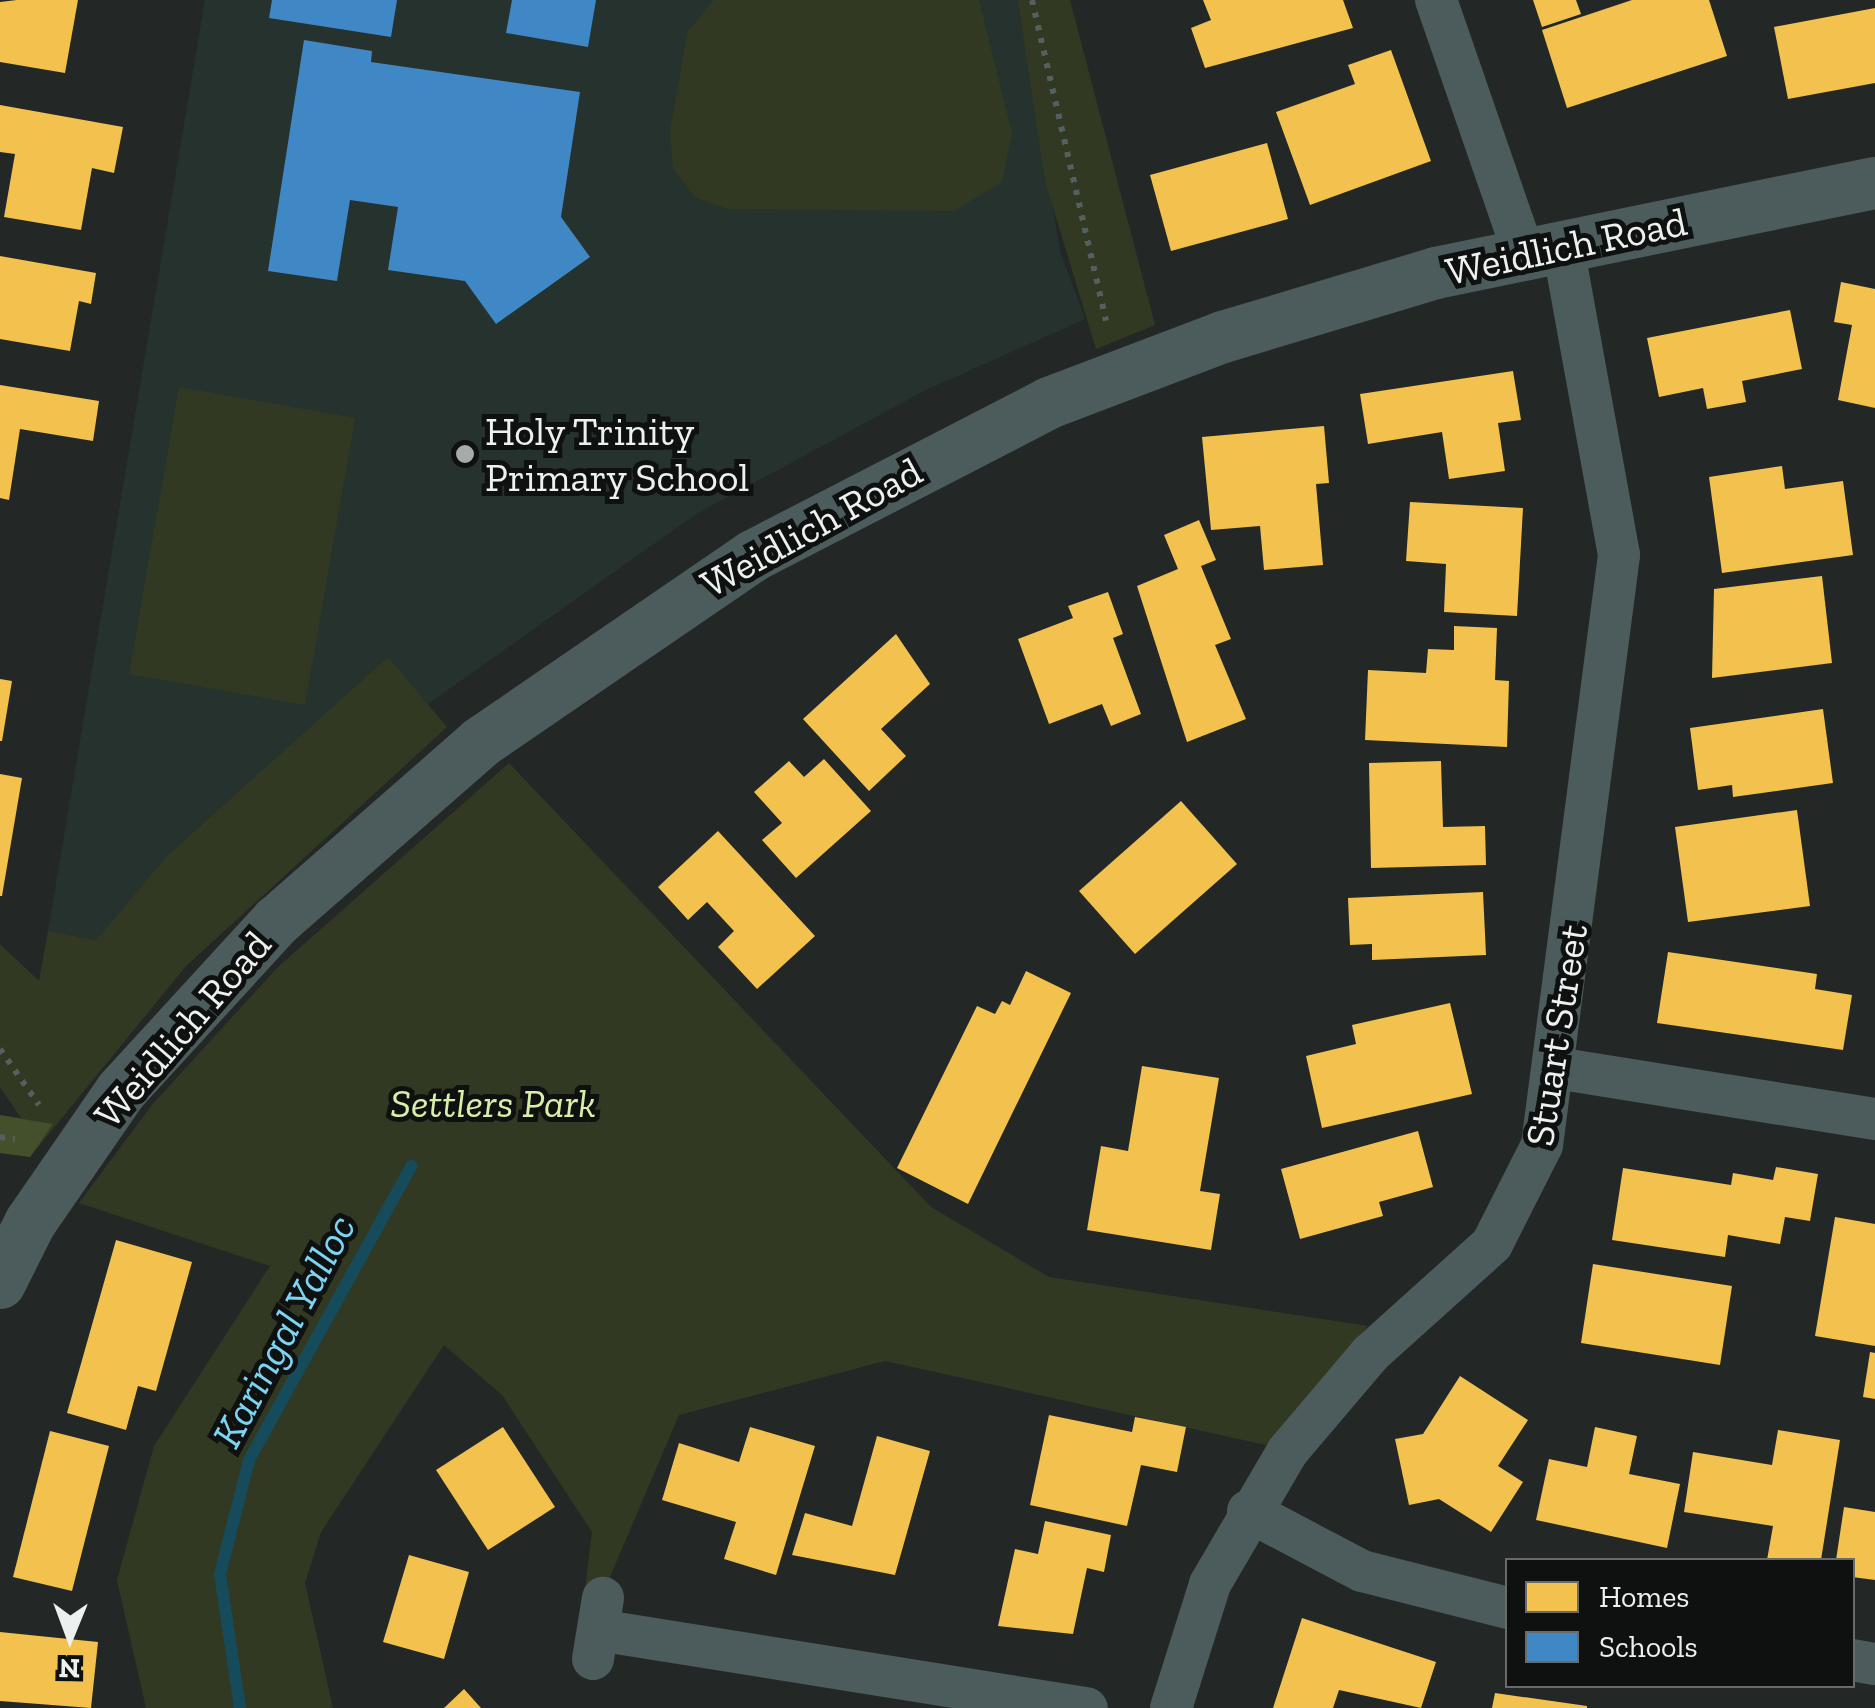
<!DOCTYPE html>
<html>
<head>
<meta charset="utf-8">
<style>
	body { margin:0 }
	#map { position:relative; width:1875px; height:1708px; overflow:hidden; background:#232826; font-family:"Zilla Slab",serif }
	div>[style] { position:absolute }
	.built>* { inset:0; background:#26322e }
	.green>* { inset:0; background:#323923 }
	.forest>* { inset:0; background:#44502b }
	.homes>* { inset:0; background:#f2c14e }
	.schools>* { inset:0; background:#3f88c5 }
	.stream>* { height:12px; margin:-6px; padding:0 6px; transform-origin:6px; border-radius:6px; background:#154b5b }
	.path>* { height:6px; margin-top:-3px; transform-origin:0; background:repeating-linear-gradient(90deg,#545f5f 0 5px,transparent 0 13px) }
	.minor>* { height:42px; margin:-21px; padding:0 21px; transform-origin:21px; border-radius:21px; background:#4c5c5d }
	.tertiary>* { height:52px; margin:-26px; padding:0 26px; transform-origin:26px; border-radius:26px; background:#4c5c5d }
	.dots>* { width:28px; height:28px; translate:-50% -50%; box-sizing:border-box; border:5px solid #0e1110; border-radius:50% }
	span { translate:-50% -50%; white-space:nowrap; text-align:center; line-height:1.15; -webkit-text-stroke:10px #0e1110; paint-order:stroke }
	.street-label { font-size:40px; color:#ecf1ef }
	.poi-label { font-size:40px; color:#ecf1ef }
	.left { translate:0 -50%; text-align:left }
	.park-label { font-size:40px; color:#d8efa9; font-style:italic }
	.water-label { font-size:42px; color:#7cd4f3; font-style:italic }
	.legend { position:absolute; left:1505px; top:1558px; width:350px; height:130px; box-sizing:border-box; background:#0e1110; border:2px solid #676b69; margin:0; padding:12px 18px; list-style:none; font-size:30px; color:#ecf1ef }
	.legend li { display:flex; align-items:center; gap:20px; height:50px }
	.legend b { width:50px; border:2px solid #676b69 }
	.north { position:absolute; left:20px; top:1588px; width:100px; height:100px; -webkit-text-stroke:8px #0e1110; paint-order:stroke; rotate:181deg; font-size:28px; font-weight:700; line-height:40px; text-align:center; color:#ecf1ef }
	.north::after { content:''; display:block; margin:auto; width:35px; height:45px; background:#ecf1ef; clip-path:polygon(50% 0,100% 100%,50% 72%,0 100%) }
</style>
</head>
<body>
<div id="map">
	<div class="built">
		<div style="clip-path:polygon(205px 0,1018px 0,1060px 251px,1085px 319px,924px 391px,696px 514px,428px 704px,387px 658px,168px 855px,96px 940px,48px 931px)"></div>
	</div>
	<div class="green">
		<div style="clip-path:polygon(714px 0,979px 0,1012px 133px,1002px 182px,954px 211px,728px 209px,696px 198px,673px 168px,670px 130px,688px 31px)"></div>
		<div style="clip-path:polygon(1018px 0,1070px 0,1155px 325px,1096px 349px,1045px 181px)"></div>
		<div style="clip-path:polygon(179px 387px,355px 418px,305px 705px,129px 674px)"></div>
		<div style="clip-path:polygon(388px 657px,447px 727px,186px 966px,30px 1157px,0 1153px,0 1115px,21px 1118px,0 1087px,0 944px,39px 981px,48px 931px,96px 940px,168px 855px)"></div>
		<div style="clip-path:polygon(509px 763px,931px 1207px,1049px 1277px,1368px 1326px,1266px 1445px,885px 1361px,679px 1415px,604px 1591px,585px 1588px,592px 1532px,502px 1395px,444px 1345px,321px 1532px,305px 1583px,333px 1708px,146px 1708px,117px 1580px,154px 1446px,270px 1266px,79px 1203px,151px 1106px,278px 967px)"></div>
	</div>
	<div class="forest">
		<div style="clip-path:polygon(0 1115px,22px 1119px,53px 1124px,30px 1157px,0 1153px)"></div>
	</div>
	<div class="homes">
		<div style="clip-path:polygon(17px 0,78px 0,65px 73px,0 62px,0 2px)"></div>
		<div style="clip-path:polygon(1203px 0,1343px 0,1353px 28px,1205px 68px,1191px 28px,1211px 20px)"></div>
		<div style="clip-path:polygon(1533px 0,1576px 0,1581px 14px,1542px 27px)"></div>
		<div style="clip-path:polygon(1632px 0,1709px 0,1727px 56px,1567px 108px,1542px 30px)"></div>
		<div style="clip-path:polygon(1875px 8px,1875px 83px,1788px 99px,1774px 27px)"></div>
		<div style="clip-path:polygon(1391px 50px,1431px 161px,1310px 205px,1276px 112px,1355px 84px,1348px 65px)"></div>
		<div style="clip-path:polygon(0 105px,123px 127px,114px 173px,92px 168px,81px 230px,4px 217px,15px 154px,0 152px)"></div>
		<div style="clip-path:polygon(1267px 143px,1288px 219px,1171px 251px,1150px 175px)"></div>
		<div style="clip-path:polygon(0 256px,96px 273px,91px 304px,79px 301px,70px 351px,0 339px)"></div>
		<div style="clip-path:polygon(1841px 282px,1875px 289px,1875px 408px,1838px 400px,1852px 325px,1834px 322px)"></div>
		<div style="clip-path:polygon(1790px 310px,1802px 369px,1742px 381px,1746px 402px,1707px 409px,1703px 388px,1659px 397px,1647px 338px)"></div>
		<div style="clip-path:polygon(1513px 371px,1521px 420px,1498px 423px,1505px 471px,1449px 479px,1442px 432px,1368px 444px,1360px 394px)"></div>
		<div style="clip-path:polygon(0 385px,99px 401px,93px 441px,20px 429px,9px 500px,0 498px)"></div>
		<div style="clip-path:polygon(1324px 426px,1329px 483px,1316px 484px,1323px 565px,1264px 570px,1260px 526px,1211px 530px,1202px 437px)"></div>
		<div style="clip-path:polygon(1782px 466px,1785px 489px,1843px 481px,1853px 555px,1722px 573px,1709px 477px)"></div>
		<div style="clip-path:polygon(1410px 502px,1523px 508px,1517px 616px,1444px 612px,1446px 564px,1406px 561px)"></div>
		<div style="clip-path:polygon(1199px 520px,1216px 560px,1201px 566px,1231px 639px,1215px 645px,1246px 719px,1187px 742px,1137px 586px,1178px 569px,1164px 535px)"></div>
		<div style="clip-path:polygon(1822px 576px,1832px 663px,1712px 678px,1714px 589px)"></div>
		<div style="clip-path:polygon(1108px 592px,1123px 634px,1113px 638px,1141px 714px,1111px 726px,1102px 704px,1049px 724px,1018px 639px,1073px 618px,1068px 606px)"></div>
		<div style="clip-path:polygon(1454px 626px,1497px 628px,1495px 680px,1509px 681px,1507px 747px,1365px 740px,1368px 670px,1426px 673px,1428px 649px,1454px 650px)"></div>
		<div style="clip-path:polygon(896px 634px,930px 684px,881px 729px,906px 756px,869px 791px,803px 719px)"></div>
		<div style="clip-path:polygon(0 679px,12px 681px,2px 741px,0 741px)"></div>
		<div style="clip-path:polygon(1823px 709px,1833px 783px,1733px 797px,1732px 785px,1698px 790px,1690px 728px)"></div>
		<div style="clip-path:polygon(824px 759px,871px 811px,796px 878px,762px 840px,782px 823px,754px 792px,789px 761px,804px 777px)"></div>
		<div style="clip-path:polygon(1441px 761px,1443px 827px,1485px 826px,1486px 865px,1371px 868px,1369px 763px)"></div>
		<div style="clip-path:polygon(0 774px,22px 778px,2px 896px,0 896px)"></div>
		<div style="clip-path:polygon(1181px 801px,1237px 864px,1135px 954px,1079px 891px)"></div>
		<div style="clip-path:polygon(1797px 810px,1810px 906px,1688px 922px,1675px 827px)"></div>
		<div style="clip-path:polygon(718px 831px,815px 936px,757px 989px,718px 947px,734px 931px,707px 902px,688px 920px,658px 887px)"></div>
		<div style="clip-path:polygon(1483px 892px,1486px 955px,1372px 960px,1372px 944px,1350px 945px,1348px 898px)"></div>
		<div style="clip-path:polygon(1668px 952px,1817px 974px,1815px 989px,1852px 995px,1843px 1050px,1657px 1023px)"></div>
		<div style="clip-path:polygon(1026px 971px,1071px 993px,968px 1204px,897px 1168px,977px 1006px,995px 1014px,1002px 1001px,1010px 1005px)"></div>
		<div style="clip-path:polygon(1450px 1003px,1472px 1094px,1322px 1128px,1306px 1056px,1356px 1044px,1352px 1025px)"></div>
		<div style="clip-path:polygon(1142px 1066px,1219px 1078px,1200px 1191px,1220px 1194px,1211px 1250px,1087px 1230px,1101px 1146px,1128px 1151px)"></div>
		<div style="clip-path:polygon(1418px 1131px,1433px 1187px,1379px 1202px,1383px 1216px,1300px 1239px,1281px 1169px)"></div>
		<div style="clip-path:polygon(1776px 1167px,1818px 1174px,1810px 1221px,1785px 1217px,1780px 1244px,1728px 1235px,1725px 1257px,1612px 1240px,1623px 1168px,1731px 1185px,1733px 1173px,1773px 1180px)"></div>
		<div style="clip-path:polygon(1835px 1217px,1875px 1224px,1875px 1346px,1815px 1336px)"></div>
		<div style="clip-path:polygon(116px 1240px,192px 1262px,156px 1391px,138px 1386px,126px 1430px,67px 1413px)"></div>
		<div style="clip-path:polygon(1593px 1264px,1732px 1286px,1720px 1365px,1581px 1343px)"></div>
		<div style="clip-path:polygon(1870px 1352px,1875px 1353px,1875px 1399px,1863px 1397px)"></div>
		<div style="clip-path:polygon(1460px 1376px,1528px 1420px,1498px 1466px,1523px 1482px,1491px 1532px,1439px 1499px,1409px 1505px,1395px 1439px,1423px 1434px)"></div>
		<div style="clip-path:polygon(1049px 1415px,1132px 1432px,1135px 1417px,1186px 1427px,1177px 1472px,1141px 1465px,1127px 1526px,1030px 1505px)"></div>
		<div style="clip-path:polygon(503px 1427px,555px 1507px,488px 1550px,436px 1470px)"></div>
		<div style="clip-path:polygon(750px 1427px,815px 1446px,776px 1575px,724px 1559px,736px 1522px,662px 1500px,679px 1443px,739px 1462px)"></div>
		<div style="clip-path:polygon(1595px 1427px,1637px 1436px,1629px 1474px,1680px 1484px,1667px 1548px,1536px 1520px,1549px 1459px,1587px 1467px)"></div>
		<div style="clip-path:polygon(1778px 1430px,1840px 1440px,1821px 1560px,1767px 1560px,1773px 1526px,1684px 1512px,1693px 1452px,1772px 1465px)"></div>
		<div style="clip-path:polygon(50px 1431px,109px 1446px,72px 1591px,13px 1577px)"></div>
		<div style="clip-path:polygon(877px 1436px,930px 1451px,895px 1575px,792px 1555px,805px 1513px,852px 1526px)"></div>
		<div style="clip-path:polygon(1844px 1507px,1875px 1512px,1875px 1580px,1852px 1577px,1852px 1560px,1836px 1560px)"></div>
		<div style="clip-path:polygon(1045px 1521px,1111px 1535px,1104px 1572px,1087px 1568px,1073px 1634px,998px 1626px,1015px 1549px,1038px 1554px)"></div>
		<div style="clip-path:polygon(409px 1555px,469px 1572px,444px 1659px,383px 1642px)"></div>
		<div style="clip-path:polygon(1302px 1618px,1436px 1662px,1421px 1708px,1339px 1690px,1333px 1708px,1273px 1708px)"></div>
		<div style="clip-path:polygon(0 1632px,98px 1642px,91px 1708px,0 1701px)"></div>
		<div style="clip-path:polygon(464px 1689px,481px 1708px,444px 1708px)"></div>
		<div style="clip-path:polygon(1495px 1693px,1587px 1706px,1587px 1708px,1492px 1708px)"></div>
	</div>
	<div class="schools">
		<div style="clip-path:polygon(272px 0,397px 0,391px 37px,269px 18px)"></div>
		<div style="clip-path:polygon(512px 0,596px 0,588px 47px,506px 33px)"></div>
		<div style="clip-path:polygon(304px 40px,372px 51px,371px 62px,580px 92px,561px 217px,590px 257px,496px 324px,465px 281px,388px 270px,398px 207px,350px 200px,337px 281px,268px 271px)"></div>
	</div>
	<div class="stream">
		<div style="left:240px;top:1708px;width:135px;rotate:-98.5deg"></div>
		<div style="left:220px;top:1574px;width:118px;rotate:-75.7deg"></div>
		<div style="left:249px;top:1460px;width:336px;rotate:-61.1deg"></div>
	</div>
	<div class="path">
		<div style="left:1032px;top:0;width:329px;rotate:77deg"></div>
		<div style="left:0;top:1049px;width:68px;rotate:55.1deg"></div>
		<div style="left:0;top:1137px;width:15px;rotate:8deg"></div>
	</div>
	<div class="minor">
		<div style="left:1436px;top:0;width:269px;rotate:70.9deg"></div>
		<div style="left:1556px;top:1068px;width:323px;rotate:9.1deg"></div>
		<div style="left:1248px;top:1511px;width:129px;rotate:27.8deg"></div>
		<div style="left:1362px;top:1571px;width:151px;rotate:14.2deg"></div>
		<div style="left:598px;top:1630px;width:495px;rotate:9.1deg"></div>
		<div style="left:593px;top:1659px;width:62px;rotate:-80.7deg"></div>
		<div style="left:1852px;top:1660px;width:23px;rotate:10deg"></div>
		<div style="left:1171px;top:1708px;width:130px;rotate:-72.5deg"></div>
		<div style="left:1210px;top:1584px;width:153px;rotate:-59.7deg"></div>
		<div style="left:1287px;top:1452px;width:128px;rotate:-49.7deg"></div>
		<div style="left:1370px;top:1354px;width:164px;rotate:-42deg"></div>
		<div style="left:1492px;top:1244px;width:111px;rotate:-63.2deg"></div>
		<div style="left:1542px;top:1145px;width:595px;rotate:-82.56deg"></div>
		<div style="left:1619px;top:555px;width:314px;rotate:-100.3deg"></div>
	</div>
	<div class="tertiary">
		<div style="left:0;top:1283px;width:67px;rotate:-63.4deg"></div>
		<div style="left:30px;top:1223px;width:160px;rotate:-55.4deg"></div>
		<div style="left:121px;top:1091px;width:231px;rotate:-47.5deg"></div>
		<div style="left:277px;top:921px;width:270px;rotate:-41.2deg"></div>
		<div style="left:480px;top:743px;width:331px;rotate:-34.4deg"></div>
		<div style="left:753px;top:556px;width:333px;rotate:-27.3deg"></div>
		<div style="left:1049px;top:403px;width:186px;rotate:-20.8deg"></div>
		<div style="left:1223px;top:337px;width:222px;rotate:-16.7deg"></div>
		<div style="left:1436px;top:273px;width:448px;rotate:-11.6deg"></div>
	</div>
	<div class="dots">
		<div style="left:465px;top:454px;background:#a6aba9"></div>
	</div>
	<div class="street-label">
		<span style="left:1566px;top:246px;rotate:-12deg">Weidlich Road</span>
		<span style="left:811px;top:527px;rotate:-29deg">Weidlich Road</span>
		<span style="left:182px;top:1029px;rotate:-49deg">Weidlich Road</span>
		<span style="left:1556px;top:1035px;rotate:-81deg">Stuart Street</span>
	</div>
	<div class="poi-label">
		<span class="left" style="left:485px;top:454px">Holy Trinity<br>Primary School</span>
	</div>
	<div class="park-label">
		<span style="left:493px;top:1103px">Settlers Park</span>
	</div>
	<div class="water-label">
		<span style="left:284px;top:1331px;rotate:-62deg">Karingal Yalloc</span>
	</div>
	<ul class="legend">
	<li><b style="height:28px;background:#f2c14e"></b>Homes</li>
	<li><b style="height:28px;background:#3f88c5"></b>Schools</li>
	</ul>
	<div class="north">N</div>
</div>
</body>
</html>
